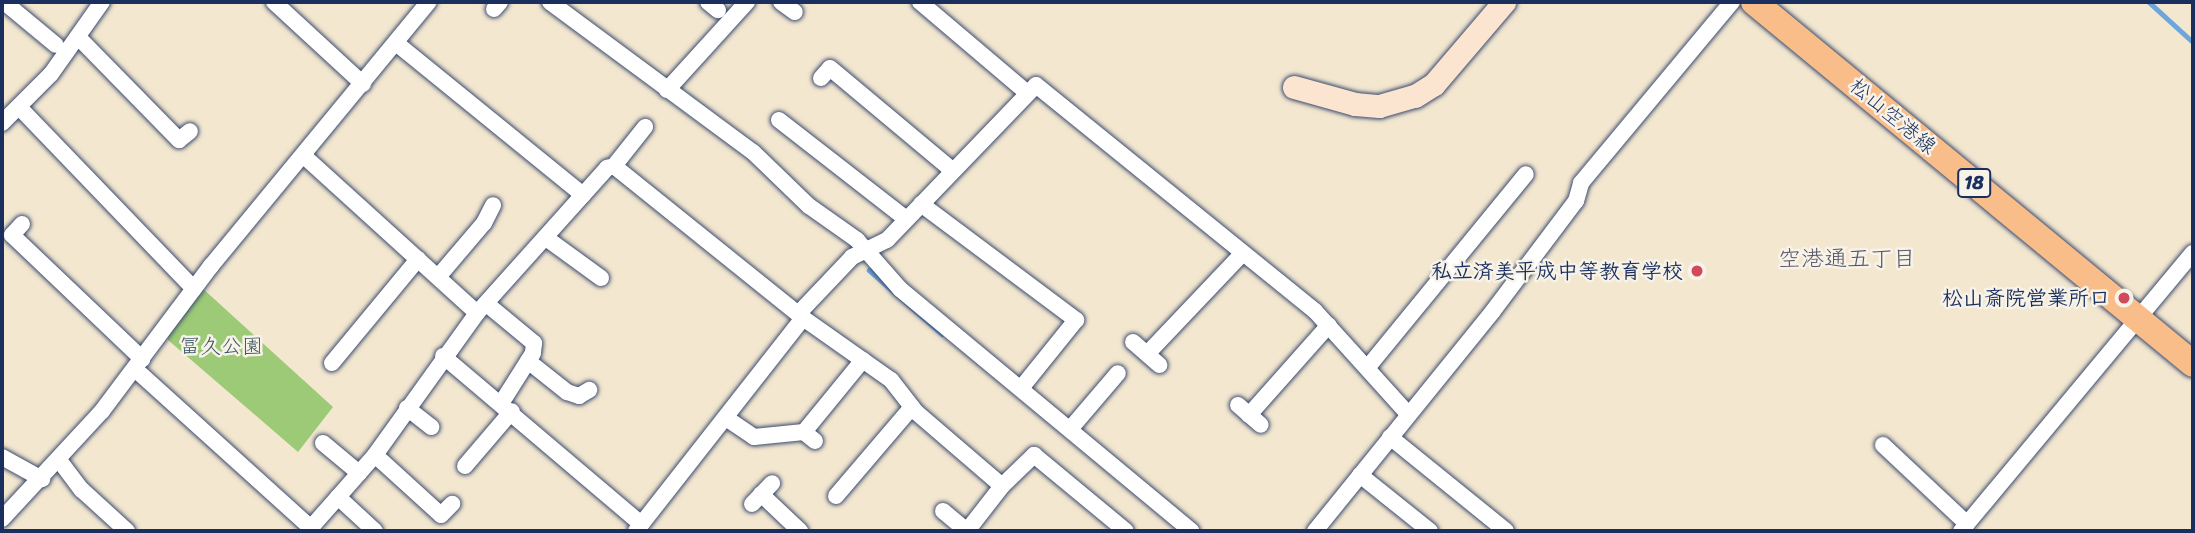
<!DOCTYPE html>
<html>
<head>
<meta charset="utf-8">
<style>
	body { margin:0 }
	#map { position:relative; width:2195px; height:533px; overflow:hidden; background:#f3e7d0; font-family:Sriracha,"Klee One",sans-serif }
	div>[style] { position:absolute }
	.green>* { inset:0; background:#9dca77 }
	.stream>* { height:4.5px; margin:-2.25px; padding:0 2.25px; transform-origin:2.25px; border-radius:2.25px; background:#6da6dc }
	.roads { filter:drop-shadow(0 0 2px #3b4b6f) drop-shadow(0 0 2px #3b4b6f) }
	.street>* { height:16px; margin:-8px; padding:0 8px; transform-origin:8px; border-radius:8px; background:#fff }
	.secondary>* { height:23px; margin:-11.5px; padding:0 11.5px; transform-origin:11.5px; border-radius:11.5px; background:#fce5d0 }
	.primary>* { height:26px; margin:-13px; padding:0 13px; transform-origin:13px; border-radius:13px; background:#f8bd89 }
	.dots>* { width:19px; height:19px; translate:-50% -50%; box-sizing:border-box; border:4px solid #f7f3e8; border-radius:50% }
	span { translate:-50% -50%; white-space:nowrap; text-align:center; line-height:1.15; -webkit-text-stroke:5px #f7f3e8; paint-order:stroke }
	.shield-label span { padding:2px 5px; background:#f7f3e8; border:2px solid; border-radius:5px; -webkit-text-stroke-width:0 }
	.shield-label { font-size:19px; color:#1b2f5e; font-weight:700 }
	.street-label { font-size:21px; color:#1b2f5e }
	.poi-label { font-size:21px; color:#1b2f5e; font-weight:700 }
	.right { translate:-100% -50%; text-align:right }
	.park-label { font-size:21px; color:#3c5664 }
	.neighbourhood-label { font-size:23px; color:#585666 }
	.frame { position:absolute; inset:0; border:4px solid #1b2f5e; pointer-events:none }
</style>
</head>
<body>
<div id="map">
	<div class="green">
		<div style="clip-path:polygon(201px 287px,333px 407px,298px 452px,168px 340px,167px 333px)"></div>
	</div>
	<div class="stream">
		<div style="left:2149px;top:2px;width:59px;rotate:42.3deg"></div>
		<div style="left:869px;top:270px;width:97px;rotate:41.2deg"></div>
	</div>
	<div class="roads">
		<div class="street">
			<div style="left:4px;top:2px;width:67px;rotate:39.6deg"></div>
			<div style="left:274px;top:2px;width:121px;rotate:42.7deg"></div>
			<div style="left:550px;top:2px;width:252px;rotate:36.5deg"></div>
			<div style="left:753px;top:152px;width:78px;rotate:44deg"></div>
			<div style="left:809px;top:206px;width:59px;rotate:35.3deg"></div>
			<div style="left:857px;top:240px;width:65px;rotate:48.7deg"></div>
			<div style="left:900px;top:289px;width:379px;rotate:39.7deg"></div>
			<div style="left:708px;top:2px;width:13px;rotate:39deg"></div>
			<div style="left:781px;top:2px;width:17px;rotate:36deg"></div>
			<div style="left:920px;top:2px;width:139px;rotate:40.3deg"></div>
			<div style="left:494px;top:9px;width:9px;rotate:-49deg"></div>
			<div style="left:79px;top:38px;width:143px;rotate:45.6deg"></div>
			<div style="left:179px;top:140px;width:14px;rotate:-39deg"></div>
			<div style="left:396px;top:43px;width:241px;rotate:39.1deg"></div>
			<div style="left:821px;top:78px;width:13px;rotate:-48deg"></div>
			<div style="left:830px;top:68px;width:159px;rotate:39.9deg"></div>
			<div style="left:667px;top:90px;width:119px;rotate:-47.7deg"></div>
			<div style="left:19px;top:107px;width:252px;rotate:46.1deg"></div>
			<div style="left:779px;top:120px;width:161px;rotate:37.9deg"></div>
			<div style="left:2px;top:123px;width:69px;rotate:-45deg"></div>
			<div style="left:51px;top:74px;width:88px;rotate:-54.7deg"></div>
			<div style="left:305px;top:157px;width:232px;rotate:42.2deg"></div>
			<div style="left:614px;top:166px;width:50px;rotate:-51.5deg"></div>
			<div style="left:921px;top:204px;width:194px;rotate:36.8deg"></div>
			<div style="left:1076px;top:320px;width:86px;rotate:128.9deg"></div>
			<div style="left:22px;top:224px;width:15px;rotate:132deg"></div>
			<div style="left:12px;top:235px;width:180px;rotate:43.6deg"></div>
			<div style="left:546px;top:238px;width:68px;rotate:36deg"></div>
			<div style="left:438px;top:277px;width:71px;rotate:-49.6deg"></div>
			<div style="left:484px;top:223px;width:20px;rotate:-63deg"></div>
			<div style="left:488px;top:305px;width:60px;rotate:39.6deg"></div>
			<div style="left:534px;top:343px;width:10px;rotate:96deg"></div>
			<div style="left:533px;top:353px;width:58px;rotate:122.3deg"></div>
			<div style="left:798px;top:314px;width:79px;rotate:-46.5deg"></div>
			<div style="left:852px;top:257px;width:39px;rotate:-26deg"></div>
			<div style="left:887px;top:240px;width:215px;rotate:-46.1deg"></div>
			<div style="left:1036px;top:85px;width:359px;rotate:39deg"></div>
			<div style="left:1315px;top:311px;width:139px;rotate:47.9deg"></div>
			<div style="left:1133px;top:342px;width:35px;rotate:41deg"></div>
			<div style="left:1147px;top:354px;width:139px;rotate:-46.5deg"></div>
			<div style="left:443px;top:356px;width:260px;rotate:40.3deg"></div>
			<div style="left:528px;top:361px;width:50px;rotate:38.5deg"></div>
			<div style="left:567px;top:392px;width:13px;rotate:18deg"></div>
			<div style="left:579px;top:396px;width:12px;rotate:-31deg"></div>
			<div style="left:332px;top:363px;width:135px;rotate:-50.4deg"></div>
			<div style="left:1368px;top:367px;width:249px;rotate:-50.7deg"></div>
			<div style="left:135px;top:369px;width:237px;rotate:42.1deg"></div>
			<div style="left:1238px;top:405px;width:30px;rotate:41deg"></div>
			<div style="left:407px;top:408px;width:31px;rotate:38deg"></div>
			<div style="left:1249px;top:415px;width:120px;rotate:-48.4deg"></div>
			<div style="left:726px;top:418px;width:34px;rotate:34deg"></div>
			<div style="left:754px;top:437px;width:50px;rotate:-5.7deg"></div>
			<div style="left:1071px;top:428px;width:72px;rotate:-49.5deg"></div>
			<div style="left:1390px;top:437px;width:149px;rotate:39deg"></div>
			<div style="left:815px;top:441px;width:14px;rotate:-141deg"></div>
			<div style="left:804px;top:432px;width:93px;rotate:-50.7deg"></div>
			<div style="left:323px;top:443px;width:47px;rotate:39.8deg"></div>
			<div style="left:1883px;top:445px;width:115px;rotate:43.2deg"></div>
			<div style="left:375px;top:455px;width:89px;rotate:42.3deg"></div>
			<div style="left:441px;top:515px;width:16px;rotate:-45deg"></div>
			<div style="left:2px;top:457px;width:46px;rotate:28.8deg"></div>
			<div style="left:59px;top:460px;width:38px;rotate:53deg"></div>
			<div style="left:82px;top:490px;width:61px;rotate:42.3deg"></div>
			<div style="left:465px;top:466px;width:72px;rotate:-49.5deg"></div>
			<div style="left:1360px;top:475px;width:90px;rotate:38.7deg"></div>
			<div style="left:1002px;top:486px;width:45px;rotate:-44.1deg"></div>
			<div style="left:1034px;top:455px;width:119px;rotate:39.6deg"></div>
			<div style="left:761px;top:494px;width:54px;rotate:43.5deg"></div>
			<div style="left:836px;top:496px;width:117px;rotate:-49.5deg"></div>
			<div style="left:338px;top:497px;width:50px;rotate:42.6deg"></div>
			<div style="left:752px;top:504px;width:29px;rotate:-46deg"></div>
			<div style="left:943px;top:511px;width:31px;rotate:40deg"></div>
			<div style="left:2px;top:519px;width:147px;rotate:-47.2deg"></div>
			<div style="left:102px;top:411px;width:181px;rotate:-53.1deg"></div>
			<div style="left:211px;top:266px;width:342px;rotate:-50.5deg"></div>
			<div style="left:308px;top:531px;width:101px;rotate:-48.6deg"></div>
			<div style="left:375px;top:455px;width:175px;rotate:-54.3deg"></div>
			<div style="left:477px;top:313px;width:195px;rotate:-48.1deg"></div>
			<div style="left:607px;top:168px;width:7px;rotate:-16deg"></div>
			<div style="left:614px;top:166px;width:243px;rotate:38.8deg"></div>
			<div style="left:803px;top:318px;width:108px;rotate:35.2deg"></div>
			<div style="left:891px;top:380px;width:41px;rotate:52deg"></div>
			<div style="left:916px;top:412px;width:113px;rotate:40.7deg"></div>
			<div style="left:1002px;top:486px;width:57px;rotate:127.9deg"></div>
			<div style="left:636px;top:531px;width:271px;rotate:-51.9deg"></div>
			<div style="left:1315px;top:531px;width:283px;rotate:-51deg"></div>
			<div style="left:1493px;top:311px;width:138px;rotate:-53deg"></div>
			<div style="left:1576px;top:201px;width:19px;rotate:-74deg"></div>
			<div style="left:1581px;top:183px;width:236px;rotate:-50.2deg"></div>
			<div style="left:1961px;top:531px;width:362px;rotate:-50.2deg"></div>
		</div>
		<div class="secondary">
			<div style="left:1294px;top:87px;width:63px;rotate:15.6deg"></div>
			<div style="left:1355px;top:104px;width:24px;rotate:5deg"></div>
			<div style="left:1379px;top:106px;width:37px;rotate:-16deg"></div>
			<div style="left:1415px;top:96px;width:22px;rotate:-32deg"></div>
			<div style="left:1434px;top:84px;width:108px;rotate:-49.5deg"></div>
		</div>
		<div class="primary">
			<div style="left:1754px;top:2px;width:569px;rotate:39.51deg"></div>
		</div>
	</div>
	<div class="dots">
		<div style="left:1697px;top:271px;background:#d1495b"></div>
		<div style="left:2124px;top:298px;background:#d1495b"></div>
	</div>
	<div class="shield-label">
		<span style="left:1974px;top:183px">18</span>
	</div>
	<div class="street-label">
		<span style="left:1893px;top:116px;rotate:40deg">松山空港線</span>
	</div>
	<div class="poi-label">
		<span class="right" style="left:1683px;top:271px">私立済美平成中等教育学校</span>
		<span class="right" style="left:2110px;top:298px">松山斎院営業所口</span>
	</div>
	<div class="park-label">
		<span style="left:221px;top:346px">冨久公園</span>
	</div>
	<div class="neighbourhood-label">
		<span style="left:1847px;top:259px">空港通五丁目</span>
	</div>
	<div class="frame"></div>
</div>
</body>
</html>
